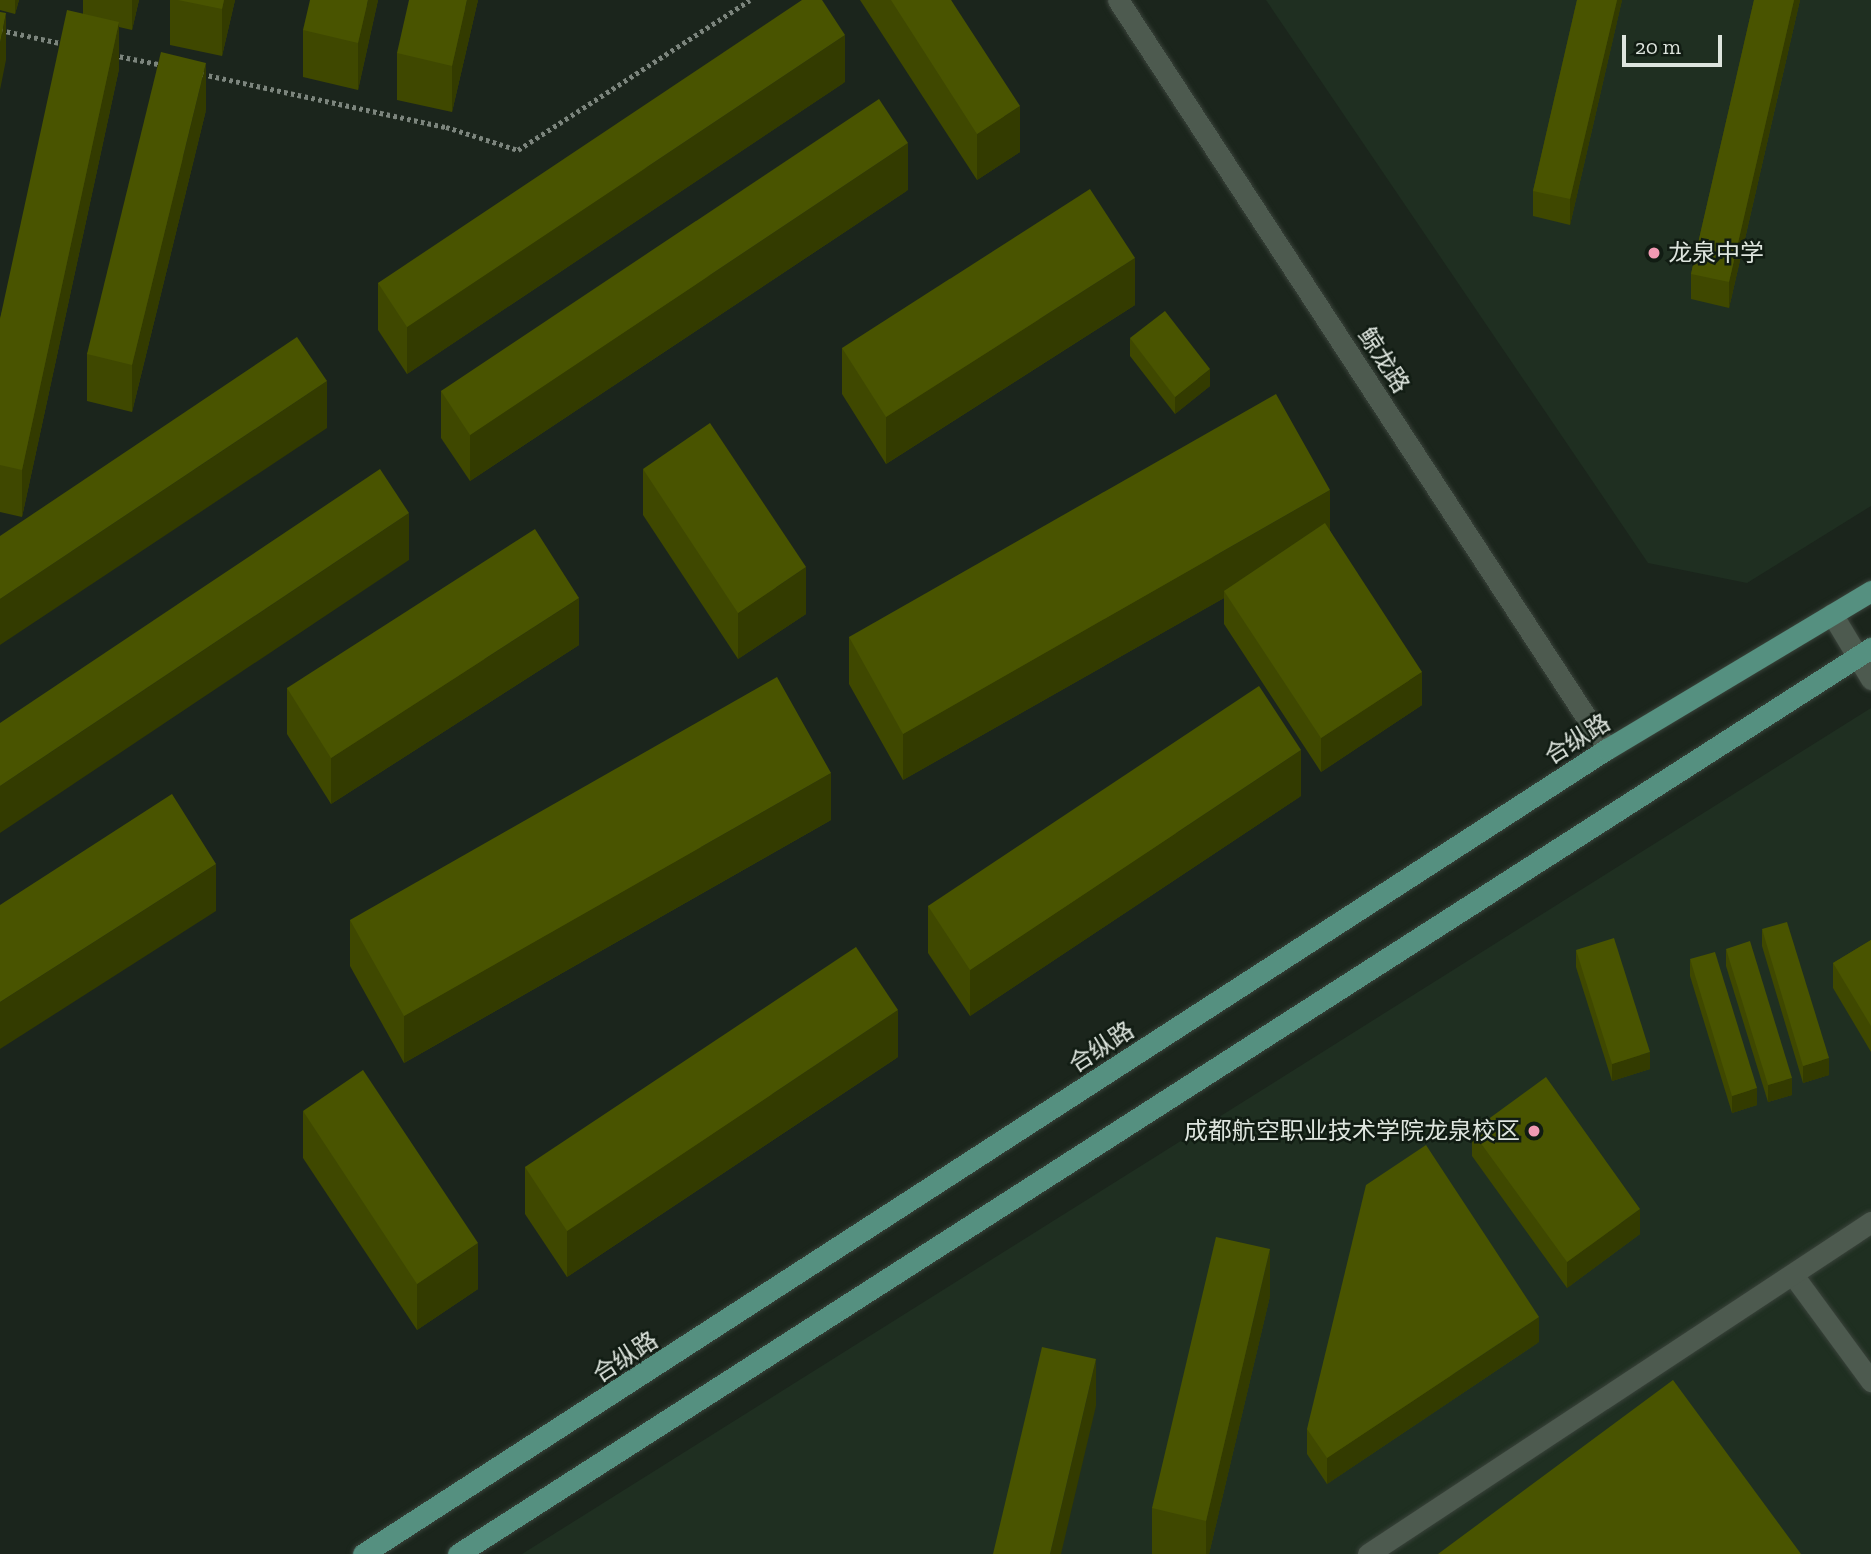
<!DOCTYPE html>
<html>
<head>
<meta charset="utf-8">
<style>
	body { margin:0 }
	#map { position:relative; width:1871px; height:1554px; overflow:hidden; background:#1b251c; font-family:"Zilla Slab","Noto Sans SC",serif }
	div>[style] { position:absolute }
	.built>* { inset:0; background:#1f2f21 }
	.path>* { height:4.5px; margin-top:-2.25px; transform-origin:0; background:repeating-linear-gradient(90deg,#7c857d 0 3.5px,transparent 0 7px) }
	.roads { filter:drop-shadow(0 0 2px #39423a) drop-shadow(0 0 2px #39423a) }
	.minor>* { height:21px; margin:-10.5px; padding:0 10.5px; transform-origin:10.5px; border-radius:10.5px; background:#4d5a4f }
	.major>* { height:21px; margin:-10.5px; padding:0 10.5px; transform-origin:10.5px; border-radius:10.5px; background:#559080 }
	.wall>* { inset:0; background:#3f4800 }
	.shaded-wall>* { inset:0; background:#333b00 }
	.building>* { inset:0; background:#495400 }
	.dots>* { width:19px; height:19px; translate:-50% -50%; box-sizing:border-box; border:4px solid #111c13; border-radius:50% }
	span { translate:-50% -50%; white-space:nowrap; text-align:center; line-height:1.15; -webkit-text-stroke:5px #111c13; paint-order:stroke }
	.poi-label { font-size:24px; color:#dee5de }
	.left { translate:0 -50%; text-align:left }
	.right { translate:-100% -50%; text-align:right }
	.street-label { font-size:24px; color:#dee5de }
	.scale { position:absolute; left:1622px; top:35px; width:100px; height:32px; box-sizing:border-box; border:4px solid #dee5de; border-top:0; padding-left:9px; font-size:21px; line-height:24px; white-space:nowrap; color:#dee5de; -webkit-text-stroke:5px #111c13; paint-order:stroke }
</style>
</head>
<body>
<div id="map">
	<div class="built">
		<div style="clip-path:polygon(1266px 0,1871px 0,1871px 506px,1747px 583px,1648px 563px)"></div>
		<div style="clip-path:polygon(1871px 708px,1871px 1554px,522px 1554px)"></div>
	</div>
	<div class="path">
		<div style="left:0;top:30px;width:66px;rotate:12.3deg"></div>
		<div style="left:113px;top:55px;width:51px;rotate:11.3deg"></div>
		<div style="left:202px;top:74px;width:250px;rotate:12.3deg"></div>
		<div style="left:446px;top:127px;width:76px;rotate:17.7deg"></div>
		<div style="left:518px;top:150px;width:276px;rotate:-32.9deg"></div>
	</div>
	<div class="roads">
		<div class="minor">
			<div style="left:1118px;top:0;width:894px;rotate:56.86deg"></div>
			<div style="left:1832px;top:614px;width:76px;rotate:59deg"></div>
			<div style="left:1793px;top:1275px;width:132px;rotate:53.7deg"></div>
			<div style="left:1368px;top:1554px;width:603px;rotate:-33.43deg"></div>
		</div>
		<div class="major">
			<div style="left:363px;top:1554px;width:1482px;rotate:-32.91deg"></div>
			<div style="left:1607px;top:749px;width:308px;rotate:-30.9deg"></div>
			<div style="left:458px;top:1554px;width:1679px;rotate:-32.67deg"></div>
		</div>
	</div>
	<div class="wall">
		<div style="clip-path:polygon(0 0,19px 0,15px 14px,0 10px)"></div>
		<div style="clip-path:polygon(83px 0,139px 0,132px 30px,119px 27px,119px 69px,22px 517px,0 512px,0 319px,83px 14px)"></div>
		<div style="clip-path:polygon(170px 0,235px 0,222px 56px,170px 45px)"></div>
		<div style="clip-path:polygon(378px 0,358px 90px,303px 77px,303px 30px)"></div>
		<div style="clip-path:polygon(478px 0,452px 112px,397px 100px,397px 53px)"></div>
		<div style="clip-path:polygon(860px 0,951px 0,1020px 152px,977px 180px)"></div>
		<div style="clip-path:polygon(1577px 0,1622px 0,1570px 225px,1533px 216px,1533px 191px)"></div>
		<div style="clip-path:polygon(1754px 0,1800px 0,1729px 308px,1691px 299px,1691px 274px)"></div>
		<div style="clip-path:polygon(845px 82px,407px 374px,378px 330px,378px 283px)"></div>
		<div style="clip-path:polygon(206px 110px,132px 412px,87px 401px,87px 354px)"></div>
		<div style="clip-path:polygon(908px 190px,470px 481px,441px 438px,441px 391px)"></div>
		<div style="clip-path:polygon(1135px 305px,886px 464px,842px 394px,842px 348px)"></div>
		<div style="clip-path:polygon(1130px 338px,1210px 386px,1175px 414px,1130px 356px)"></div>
		<div style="clip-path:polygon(643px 469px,806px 614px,738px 659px,643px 515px)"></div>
		<div style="clip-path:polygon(1330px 531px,1422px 705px,1321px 772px,1224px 624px,1224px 598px,903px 780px,849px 684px,849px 637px)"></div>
		<div style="clip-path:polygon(579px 645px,331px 804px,287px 734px,287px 688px)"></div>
		<div style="clip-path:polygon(1301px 796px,970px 1016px,928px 953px,928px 906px)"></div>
		<div style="clip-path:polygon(831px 820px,404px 1063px,350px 966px,350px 920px)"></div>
		<div style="clip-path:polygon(1762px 929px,1829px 1075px,1803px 1083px,1762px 946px)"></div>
		<div style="clip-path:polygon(1871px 940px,1871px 1052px,1833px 988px,1833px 963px)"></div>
		<div style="clip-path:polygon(1726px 949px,1792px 1095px,1768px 1102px,1726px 966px)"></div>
		<div style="clip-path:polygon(1576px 950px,1650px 1069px,1612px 1081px,1576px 967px)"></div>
		<div style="clip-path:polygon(1690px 959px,1757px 1105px,1732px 1113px,1690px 976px)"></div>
		<div style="clip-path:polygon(898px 1057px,567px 1277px,525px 1214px,525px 1167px)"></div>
		<div style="clip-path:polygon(303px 1111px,478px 1289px,417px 1330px,303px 1158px)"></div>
		<div style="clip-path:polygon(1472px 1131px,1640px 1234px,1567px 1288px,1472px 1156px)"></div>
		<div style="clip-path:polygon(1270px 1296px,1209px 1554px,1152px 1554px,1152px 1508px)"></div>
		<div style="clip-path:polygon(1539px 1342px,1327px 1484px,1307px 1454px,1307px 1429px)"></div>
	</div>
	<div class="shaded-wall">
		<div style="clip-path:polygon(15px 0,19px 0,15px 14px)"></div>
		<div style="clip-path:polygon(132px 0,139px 0,132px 30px)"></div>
		<div style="clip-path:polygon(224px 0,235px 0,222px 56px,222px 9px)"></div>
		<div style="clip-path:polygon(368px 0,378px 0,358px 90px,358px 43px)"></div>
		<div style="clip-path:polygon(467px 0,478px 0,452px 112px,452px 66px)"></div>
		<div style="clip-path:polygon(1617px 0,1622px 0,1570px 225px,1570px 199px)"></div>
		<div style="clip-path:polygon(1794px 0,1800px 0,1729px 308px,1729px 282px)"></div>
		<div style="clip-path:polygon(6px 13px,6px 60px,0 90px,0 43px)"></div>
		<div style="clip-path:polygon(119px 22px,119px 69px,22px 517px,22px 470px)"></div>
		<div style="clip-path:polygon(845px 35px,845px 82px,407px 374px,407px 327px)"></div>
		<div style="clip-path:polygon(206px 63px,206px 110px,132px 412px,132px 365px)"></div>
		<div style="clip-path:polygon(1020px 106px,1020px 152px,977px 180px,977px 134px)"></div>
		<div style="clip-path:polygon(908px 143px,908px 190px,470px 481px,470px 435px)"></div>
		<div style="clip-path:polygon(1135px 258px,1135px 305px,886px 464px,886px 417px)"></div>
		<div style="clip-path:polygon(1210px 369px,1210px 386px,1175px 414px,1175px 397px)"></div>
		<div style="clip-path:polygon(327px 381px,327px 428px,0 645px,0 599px)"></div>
		<div style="clip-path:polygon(1330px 490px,1330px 537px,1224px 591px,1224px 598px,903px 780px,903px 734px)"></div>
		<div style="clip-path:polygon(409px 513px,409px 560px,0 833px,0 786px)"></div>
		<div style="clip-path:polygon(806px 567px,806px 614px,738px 659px,738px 613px)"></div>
		<div style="clip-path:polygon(579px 598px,579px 645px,331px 804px,331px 758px)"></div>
		<div style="clip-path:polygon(1422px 672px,1422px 705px,1321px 772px,1321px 738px)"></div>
		<div style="clip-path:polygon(1301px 750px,1301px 796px,970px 1016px,970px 970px)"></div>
		<div style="clip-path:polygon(831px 773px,831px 820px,404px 1063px,404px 1016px)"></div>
		<div style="clip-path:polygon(216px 864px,216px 911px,0 1049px,0 1002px)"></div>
		<div style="clip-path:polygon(898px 1010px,898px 1057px,567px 1277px,567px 1231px)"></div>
		<div style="clip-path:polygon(1650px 1052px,1650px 1069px,1612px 1081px,1612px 1064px)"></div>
		<div style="clip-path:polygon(1829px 1058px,1829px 1075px,1803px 1083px,1803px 1066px)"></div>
		<div style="clip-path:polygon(1792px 1078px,1792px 1095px,1768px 1102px,1768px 1085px)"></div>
		<div style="clip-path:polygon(1757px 1088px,1757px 1105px,1732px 1113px,1732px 1096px)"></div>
		<div style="clip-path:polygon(1640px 1209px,1640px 1234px,1567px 1288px,1567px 1262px)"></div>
		<div style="clip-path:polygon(478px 1243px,478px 1289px,417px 1330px,417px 1284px)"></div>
		<div style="clip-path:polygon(1270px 1249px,1270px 1296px,1209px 1554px,1206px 1554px,1206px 1521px)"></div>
		<div style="clip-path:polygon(1539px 1317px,1539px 1342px,1327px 1484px,1327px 1458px)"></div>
		<div style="clip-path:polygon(1096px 1359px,1096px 1406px,1061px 1554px,1050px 1554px)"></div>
	</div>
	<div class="building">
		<div style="clip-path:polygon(178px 0,224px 0,222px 9px)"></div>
		<div style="clip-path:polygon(310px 0,368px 0,358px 43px,303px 30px)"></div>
		<div style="clip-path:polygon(409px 0,467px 0,452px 66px,397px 53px)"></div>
		<div style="clip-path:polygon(802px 0,822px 0,845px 35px,407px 327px,378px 283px)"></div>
		<div style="clip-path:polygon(891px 0,951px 0,1020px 106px,977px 134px)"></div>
		<div style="clip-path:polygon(1577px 0,1617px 0,1570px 199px,1533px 191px)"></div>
		<div style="clip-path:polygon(1754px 0,1794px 0,1729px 282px,1691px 274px)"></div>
		<div style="clip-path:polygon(67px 10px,119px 22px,22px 470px,0 465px,0 319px)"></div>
		<div style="clip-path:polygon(0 12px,6px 13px,0 43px)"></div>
		<div style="clip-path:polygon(161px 52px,206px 63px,132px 365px,87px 354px)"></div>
		<div style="clip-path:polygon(879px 99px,908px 143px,470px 435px,441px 391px)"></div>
		<div style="clip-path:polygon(1090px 189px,1135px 258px,886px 417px,842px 348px)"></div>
		<div style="clip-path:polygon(1165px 311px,1210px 369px,1175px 397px,1130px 338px)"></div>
		<div style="clip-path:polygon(297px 337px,327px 381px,0 599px,0 536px)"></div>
		<div style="clip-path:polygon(1276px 394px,1330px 490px,903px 734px,849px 637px)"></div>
		<div style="clip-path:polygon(710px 423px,806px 567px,738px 613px,643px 469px)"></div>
		<div style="clip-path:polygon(380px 469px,409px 513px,0 786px,0 723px)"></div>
		<div style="clip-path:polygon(1325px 523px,1422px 672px,1321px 738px,1224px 591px)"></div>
		<div style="clip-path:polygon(535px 529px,579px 598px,331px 758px,287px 688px)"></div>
		<div style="clip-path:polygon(777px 677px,831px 773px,404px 1016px,350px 920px)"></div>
		<div style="clip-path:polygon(1259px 686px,1301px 750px,970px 970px,928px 906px)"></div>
		<div style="clip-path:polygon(172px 794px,216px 864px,0 1002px,0 905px)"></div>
		<div style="clip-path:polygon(1787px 922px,1829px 1058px,1803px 1066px,1762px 929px)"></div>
		<div style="clip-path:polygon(1614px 938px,1650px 1052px,1612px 1064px,1576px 950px)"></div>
		<div style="clip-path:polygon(1871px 940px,1871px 1026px,1833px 963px)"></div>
		<div style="clip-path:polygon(1750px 941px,1792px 1078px,1768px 1085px,1726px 949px)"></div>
		<div style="clip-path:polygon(856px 947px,898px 1010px,567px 1231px,525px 1167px)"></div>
		<div style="clip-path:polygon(1715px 952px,1757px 1088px,1732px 1096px,1690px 959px)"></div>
		<div style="clip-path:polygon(363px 1070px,478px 1243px,417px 1284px,303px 1111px)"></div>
		<div style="clip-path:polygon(1546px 1077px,1640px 1209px,1567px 1262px,1472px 1131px)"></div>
		<div style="clip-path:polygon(1426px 1145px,1539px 1317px,1327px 1458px,1307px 1429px,1366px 1185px)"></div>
		<div style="clip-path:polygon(1216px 1237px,1270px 1249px,1206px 1521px,1152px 1508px)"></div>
		<div style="clip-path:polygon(1042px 1347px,1096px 1359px,1050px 1554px,993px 1554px)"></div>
		<div style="clip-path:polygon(1673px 1380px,1801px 1554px,1438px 1554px)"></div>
	</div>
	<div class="dots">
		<div style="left:1654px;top:253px;background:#f19ab3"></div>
		<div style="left:1534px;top:1131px;background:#f19ab3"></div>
	</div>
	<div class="poi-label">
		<span class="left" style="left:1668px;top:253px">龙泉中学</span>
		<span class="right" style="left:1520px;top:1131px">成都航空职业技术学院龙泉校区</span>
	</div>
	<div class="street-label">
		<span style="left:1384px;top:360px;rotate:57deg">鲸龙路</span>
		<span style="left:1577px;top:739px;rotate:-32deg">合纵路</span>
		<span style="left:1101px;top:1047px;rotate:-33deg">合纵路</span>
		<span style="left:625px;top:1357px;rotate:-33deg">合纵路</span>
	</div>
	<div class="scale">20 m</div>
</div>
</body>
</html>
